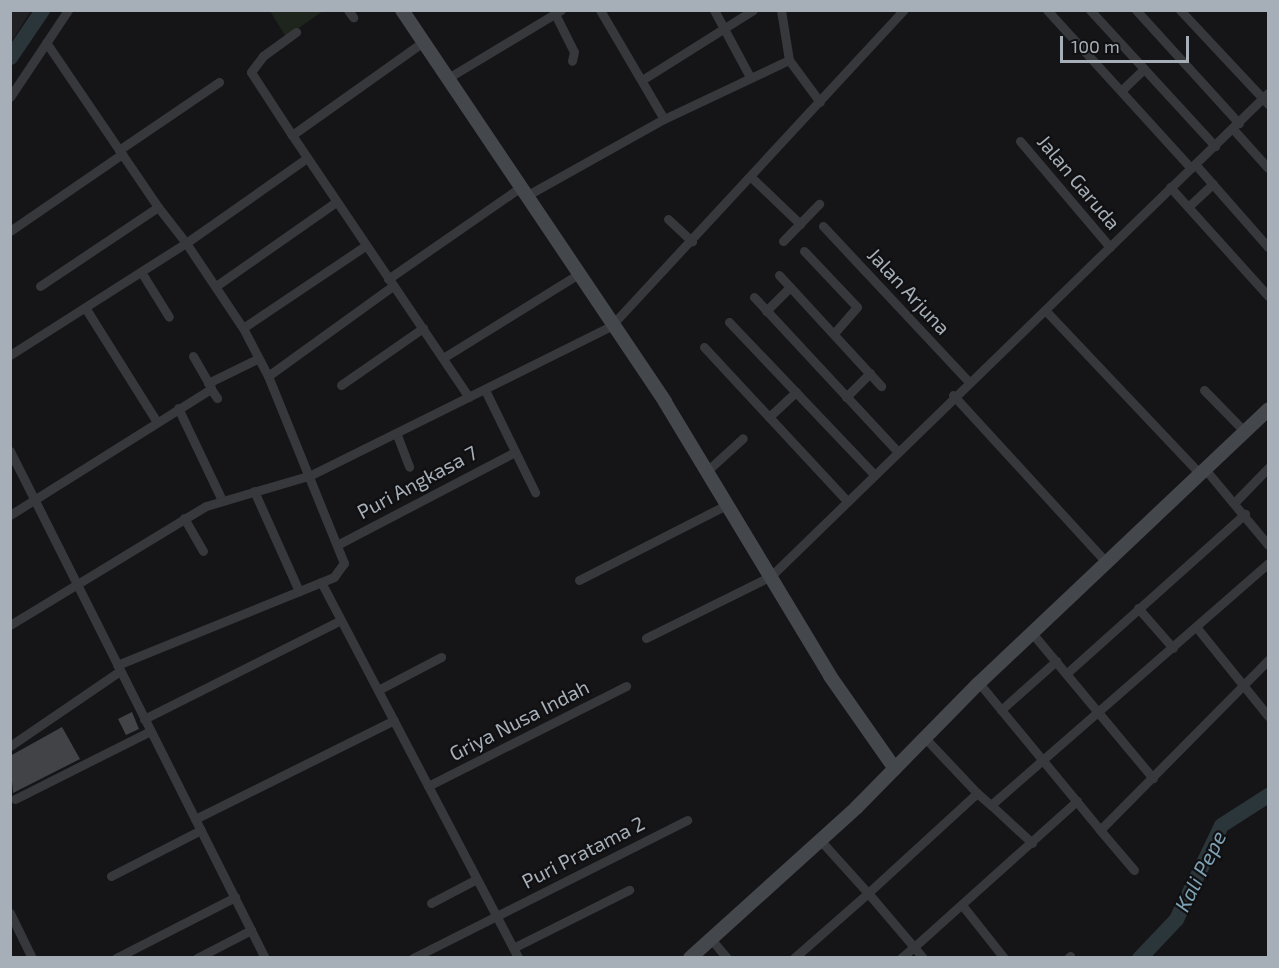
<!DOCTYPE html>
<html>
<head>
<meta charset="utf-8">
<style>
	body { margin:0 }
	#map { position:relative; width:1279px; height:968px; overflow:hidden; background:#151517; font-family:"Exo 2",sans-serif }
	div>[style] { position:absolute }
	.built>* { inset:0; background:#212124 }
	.green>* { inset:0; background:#1d251d }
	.river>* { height:15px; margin:-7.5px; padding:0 7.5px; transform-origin:7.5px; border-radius:7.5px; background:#2b363b }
	.building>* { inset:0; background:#414347 }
	.minor>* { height:9px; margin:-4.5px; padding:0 4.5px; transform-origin:4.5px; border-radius:4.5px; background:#36383c }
	.secondary>* { height:14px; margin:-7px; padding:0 7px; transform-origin:7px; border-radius:7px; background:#44474c }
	span { translate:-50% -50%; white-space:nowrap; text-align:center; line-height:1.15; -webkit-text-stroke:4.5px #101012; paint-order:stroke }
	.street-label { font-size:20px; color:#a6aeb7 }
	.water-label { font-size:21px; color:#7da1b3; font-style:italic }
	.frame { position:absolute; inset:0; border:12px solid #a6aeb7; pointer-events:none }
	.scale { position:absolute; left:1060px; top:36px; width:129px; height:27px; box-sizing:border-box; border:3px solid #a6aeb7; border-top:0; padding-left:8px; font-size:18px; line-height:21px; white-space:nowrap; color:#a6aeb7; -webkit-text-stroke:4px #101012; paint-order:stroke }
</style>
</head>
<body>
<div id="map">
	<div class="built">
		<div style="clip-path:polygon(11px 10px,31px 11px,11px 42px,10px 11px)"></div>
	</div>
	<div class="green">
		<div style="clip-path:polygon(270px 11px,323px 11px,286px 37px)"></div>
	</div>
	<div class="river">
		<div style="left:10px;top:57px;width:57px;rotate:-55.8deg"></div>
		<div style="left:1139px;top:958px;width:54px;rotate:-46.5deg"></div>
		<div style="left:1176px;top:919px;width:104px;rotate:-64.4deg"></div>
		<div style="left:1221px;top:825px;width:56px;rotate:-32.6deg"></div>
	</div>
	<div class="building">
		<div style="clip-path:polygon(132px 712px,139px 729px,126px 735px,118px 719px)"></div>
		<div style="clip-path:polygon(62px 727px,80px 759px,13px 793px,10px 756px)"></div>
	</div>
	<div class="minor">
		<div style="left:348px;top:10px;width:9px;rotate:54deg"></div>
		<div style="left:600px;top:10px;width:126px;rotate:59.6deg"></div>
		<div style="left:714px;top:10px;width:76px;rotate:61.8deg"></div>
		<div style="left:1047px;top:10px;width:214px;rotate:47.7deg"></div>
		<div style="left:1090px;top:10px;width:185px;rotate:47.4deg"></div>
		<div style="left:1136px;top:10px;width:153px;rotate:47.7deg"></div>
		<div style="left:1180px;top:10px;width:129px;rotate:46.9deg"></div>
		<div style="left:555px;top:14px;width:42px;rotate:63.4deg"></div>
		<div style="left:574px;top:52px;width:9px;rotate:103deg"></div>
		<div style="left:423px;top:42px;width:161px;rotate:144.6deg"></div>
		<div style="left:292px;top:135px;width:316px;rotate:56deg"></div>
		<div style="left:789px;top:60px;width:52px;rotate:53.6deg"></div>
		<div style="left:448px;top:78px;width:132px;rotate:-31deg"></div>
		<div style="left:642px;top:80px;width:131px;rotate:-32.2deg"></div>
		<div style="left:1121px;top:91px;width:32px;rotate:-44deg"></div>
		<div style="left:10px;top:97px;width:105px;rotate:-56.3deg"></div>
		<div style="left:1233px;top:129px;width:52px;rotate:48.1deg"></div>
		<div style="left:292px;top:135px;width:75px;rotate:-123.1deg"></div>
		<div style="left:251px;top:72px;width:20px;rotate:-53deg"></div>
		<div style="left:263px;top:56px;width:41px;rotate:-36deg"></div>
		<div style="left:1020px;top:141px;width:139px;rotate:49.7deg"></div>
		<div style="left:119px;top:150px;width:121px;rotate:-34.2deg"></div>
		<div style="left:1195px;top:164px;width:111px;rotate:48.7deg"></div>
		<div style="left:751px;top:177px;width:68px;rotate:43.8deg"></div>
		<div style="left:1170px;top:187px;width:147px;rotate:48deg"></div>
		<div style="left:526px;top:196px;width:158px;rotate:-29.2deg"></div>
		<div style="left:664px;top:119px;width:138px;rotate:-25.3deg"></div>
		<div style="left:789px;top:60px;width:51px;rotate:-99.1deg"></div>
		<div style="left:158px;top:207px;width:46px;rotate:52.1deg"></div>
		<div style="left:186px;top:243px;width:148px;rotate:-35.1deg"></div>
		<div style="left:1188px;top:207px;width:34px;rotate:-43deg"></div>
		<div style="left:668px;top:219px;width:33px;rotate:43deg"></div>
		<div style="left:823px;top:226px;width:212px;rotate:46.9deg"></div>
		<div style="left:10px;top:231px;width:136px;rotate:-34.5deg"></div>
		<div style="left:783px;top:241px;width:52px;rotate:-45.8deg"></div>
		<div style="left:804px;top:251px;width:77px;rotate:46.6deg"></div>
		<div style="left:857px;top:307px;width:35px;rotate:131deg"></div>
		<div style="left:143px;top:275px;width:49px;rotate:58.2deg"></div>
		<div style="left:779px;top:275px;width:151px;rotate:47.4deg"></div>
		<div style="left:388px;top:279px;width:162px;rotate:-34.7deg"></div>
		<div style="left:40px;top:286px;width:142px;rotate:-33.8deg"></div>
		<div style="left:158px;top:207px;width:199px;rotate:-124.2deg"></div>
		<div style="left:216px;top:286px;width:146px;rotate:-35deg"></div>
		<div style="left:754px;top:297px;width:209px;rotate:47.1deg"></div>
		<div style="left:86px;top:309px;width:133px;rotate:57.9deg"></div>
		<div style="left:1045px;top:310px;width:226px;rotate:46.6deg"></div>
		<div style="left:766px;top:311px;width:34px;rotate:-45deg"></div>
		<div style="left:729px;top:322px;width:209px;rotate:46.4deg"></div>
		<div style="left:243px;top:328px;width:147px;rotate:-33.9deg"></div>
		<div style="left:704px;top:347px;width:209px;rotate:47.1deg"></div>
		<div style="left:10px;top:355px;width:209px;rotate:-32.5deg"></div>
		<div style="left:186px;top:243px;width:102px;rotate:56.2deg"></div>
		<div style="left:243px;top:328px;width:54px;rotate:62.5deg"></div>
		<div style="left:268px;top:376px;width:202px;rotate:67.9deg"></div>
		<div style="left:344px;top:563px;width:17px;rotate:126deg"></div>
		<div style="left:334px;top:577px;width:234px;rotate:157.9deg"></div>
		<div style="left:193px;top:356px;width:36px;rotate:60deg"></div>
		<div style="left:443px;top:358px;width:158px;rotate:-31.8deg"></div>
		<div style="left:268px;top:376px;width:154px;rotate:-35.8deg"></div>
		<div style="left:208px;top:383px;width:55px;rotate:-26.1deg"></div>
		<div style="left:341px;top:385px;width:100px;rotate:-34.8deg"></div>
		<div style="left:485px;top:390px;width:114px;rotate:63.9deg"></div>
		<div style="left:1204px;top:390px;width:59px;rotate:45.7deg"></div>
		<div style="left:953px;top:395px;width:229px;rotate:47.5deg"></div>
		<div style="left:846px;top:397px;width:34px;rotate:-45deg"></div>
		<div style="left:178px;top:408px;width:100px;rotate:64.5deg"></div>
		<div style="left:769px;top:417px;width:37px;rotate:-43deg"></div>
		<div style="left:397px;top:435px;width:34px;rotate:69deg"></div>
		<div style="left:10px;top:451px;width:568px;rotate:63.3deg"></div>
		<div style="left:1205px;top:469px;width:99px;rotate:50.3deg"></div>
		<div style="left:708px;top:470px;width:47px;rotate:-42.4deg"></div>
		<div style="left:254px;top:491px;width:110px;rotate:65.8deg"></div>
		<div style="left:1234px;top:503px;width:49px;rotate:-45.8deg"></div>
		<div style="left:10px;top:515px;width:237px;rotate:-32.1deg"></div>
		<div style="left:211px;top:389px;width:11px;rotate:56deg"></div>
		<div style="left:184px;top:518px;width:38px;rotate:60deg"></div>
		<div style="left:337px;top:545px;width:201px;rotate:-27.6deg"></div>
		<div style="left:579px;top:580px;width:167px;rotate:-27deg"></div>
		<div style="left:321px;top:582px;width:424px;rotate:62.3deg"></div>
		<div style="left:1138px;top:608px;width:53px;rotate:48.8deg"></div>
		<div style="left:10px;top:625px;width:229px;rotate:-31.3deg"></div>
		<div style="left:206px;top:506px;width:109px;rotate:-16.4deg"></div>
		<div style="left:311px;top:475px;width:335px;rotate:-26.4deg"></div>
		<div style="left:611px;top:326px;width:431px;rotate:-47.2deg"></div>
		<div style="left:1197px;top:628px;width:113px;rotate:51.1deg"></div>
		<div style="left:1032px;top:633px;width:189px;rotate:50.2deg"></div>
		<div style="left:646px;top:638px;width:140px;rotate:-26.4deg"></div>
		<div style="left:771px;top:576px;width:693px;rotate:-44.18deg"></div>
		<div style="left:1067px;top:673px;width:239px;rotate:-41.8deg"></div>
		<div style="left:979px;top:683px;width:190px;rotate:50.5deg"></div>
		<div style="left:380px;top:689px;width:69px;rotate:-27.7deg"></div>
		<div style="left:1001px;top:710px;width:74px;rotate:-41.7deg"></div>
		<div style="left:144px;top:719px;width:220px;rotate:-26.7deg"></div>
		<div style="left:925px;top:738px;width:76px;rotate:46.6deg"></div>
		<div style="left:10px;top:746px;width:133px;rotate:-34.3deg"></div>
		<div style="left:428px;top:786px;width:222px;rotate:-26.8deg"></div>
		<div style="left:15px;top:799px;width:151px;rotate:-26.7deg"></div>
		<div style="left:991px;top:805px;width:56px;rotate:42.8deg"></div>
		<div style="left:195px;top:819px;width:222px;rotate:-26.4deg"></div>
		<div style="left:821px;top:841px;width:70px;rotate:47.9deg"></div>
		<div style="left:868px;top:893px;width:148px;rotate:-42.5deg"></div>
		<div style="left:977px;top:793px;width:18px;rotate:41deg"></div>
		<div style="left:991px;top:805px;width:368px;rotate:-41.1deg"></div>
		<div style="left:1134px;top:870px;width:52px;rotate:-130.4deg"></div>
		<div style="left:1100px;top:830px;width:239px;rotate:-45.3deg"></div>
		<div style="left:111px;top:876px;width:101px;rotate:-27.1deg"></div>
		<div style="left:431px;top:903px;width:50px;rotate:-27.6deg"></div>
		<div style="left:962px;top:905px;width:68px;rotate:51.6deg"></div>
		<div style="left:10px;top:913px;width:50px;rotate:63.9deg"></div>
		<div style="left:711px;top:939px;width:25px;rotate:50deg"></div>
		<div style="left:513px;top:948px;width:130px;rotate:-26.6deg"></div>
		<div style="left:116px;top:958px;width:134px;rotate:-27.1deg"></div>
		<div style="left:197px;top:958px;width:61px;rotate:-27.4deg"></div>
		<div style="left:413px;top:958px;width:307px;rotate:-26.7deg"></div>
		<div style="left:794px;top:958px;width:98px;rotate:-41.3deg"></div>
		<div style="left:868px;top:893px;width:71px;rotate:49.6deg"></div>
		<div style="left:914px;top:947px;width:17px;rotate:140deg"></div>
		<div style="left:923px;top:958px;width:14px;rotate:-129deg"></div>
		<div style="left:914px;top:947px;width:219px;rotate:-41.9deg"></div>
		<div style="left:1068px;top:958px;width:3px;rotate:-45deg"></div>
	</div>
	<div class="secondary">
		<div style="left:402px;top:10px;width:472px;rotate:56.1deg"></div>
		<div style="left:665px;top:402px;width:320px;rotate:58.9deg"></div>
		<div style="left:830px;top:676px;width:113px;rotate:55deg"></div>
		<div style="left:690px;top:958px;width:224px;rotate:-42.1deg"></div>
		<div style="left:856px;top:808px;width:175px;rotate:-45.5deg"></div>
		<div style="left:979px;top:683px;width:398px;rotate:-43.4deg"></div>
	</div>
	<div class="street-label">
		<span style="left:1079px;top:182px;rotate:50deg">Jalan Garuda</span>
		<span style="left:909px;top:291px;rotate:47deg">Jalan Arjuna</span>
		<span style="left:417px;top:482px;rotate:-28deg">Puri Angkasa 7</span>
		<span style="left:519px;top:720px;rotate:-27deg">Griya Nusa Indah</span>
		<span style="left:583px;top:852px;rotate:-27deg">Puri Pratama 2</span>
	</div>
	<div class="water-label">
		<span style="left:1200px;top:871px;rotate:-63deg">Kali Pepe</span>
	</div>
	<div class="frame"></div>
	<div class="scale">100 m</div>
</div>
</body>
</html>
